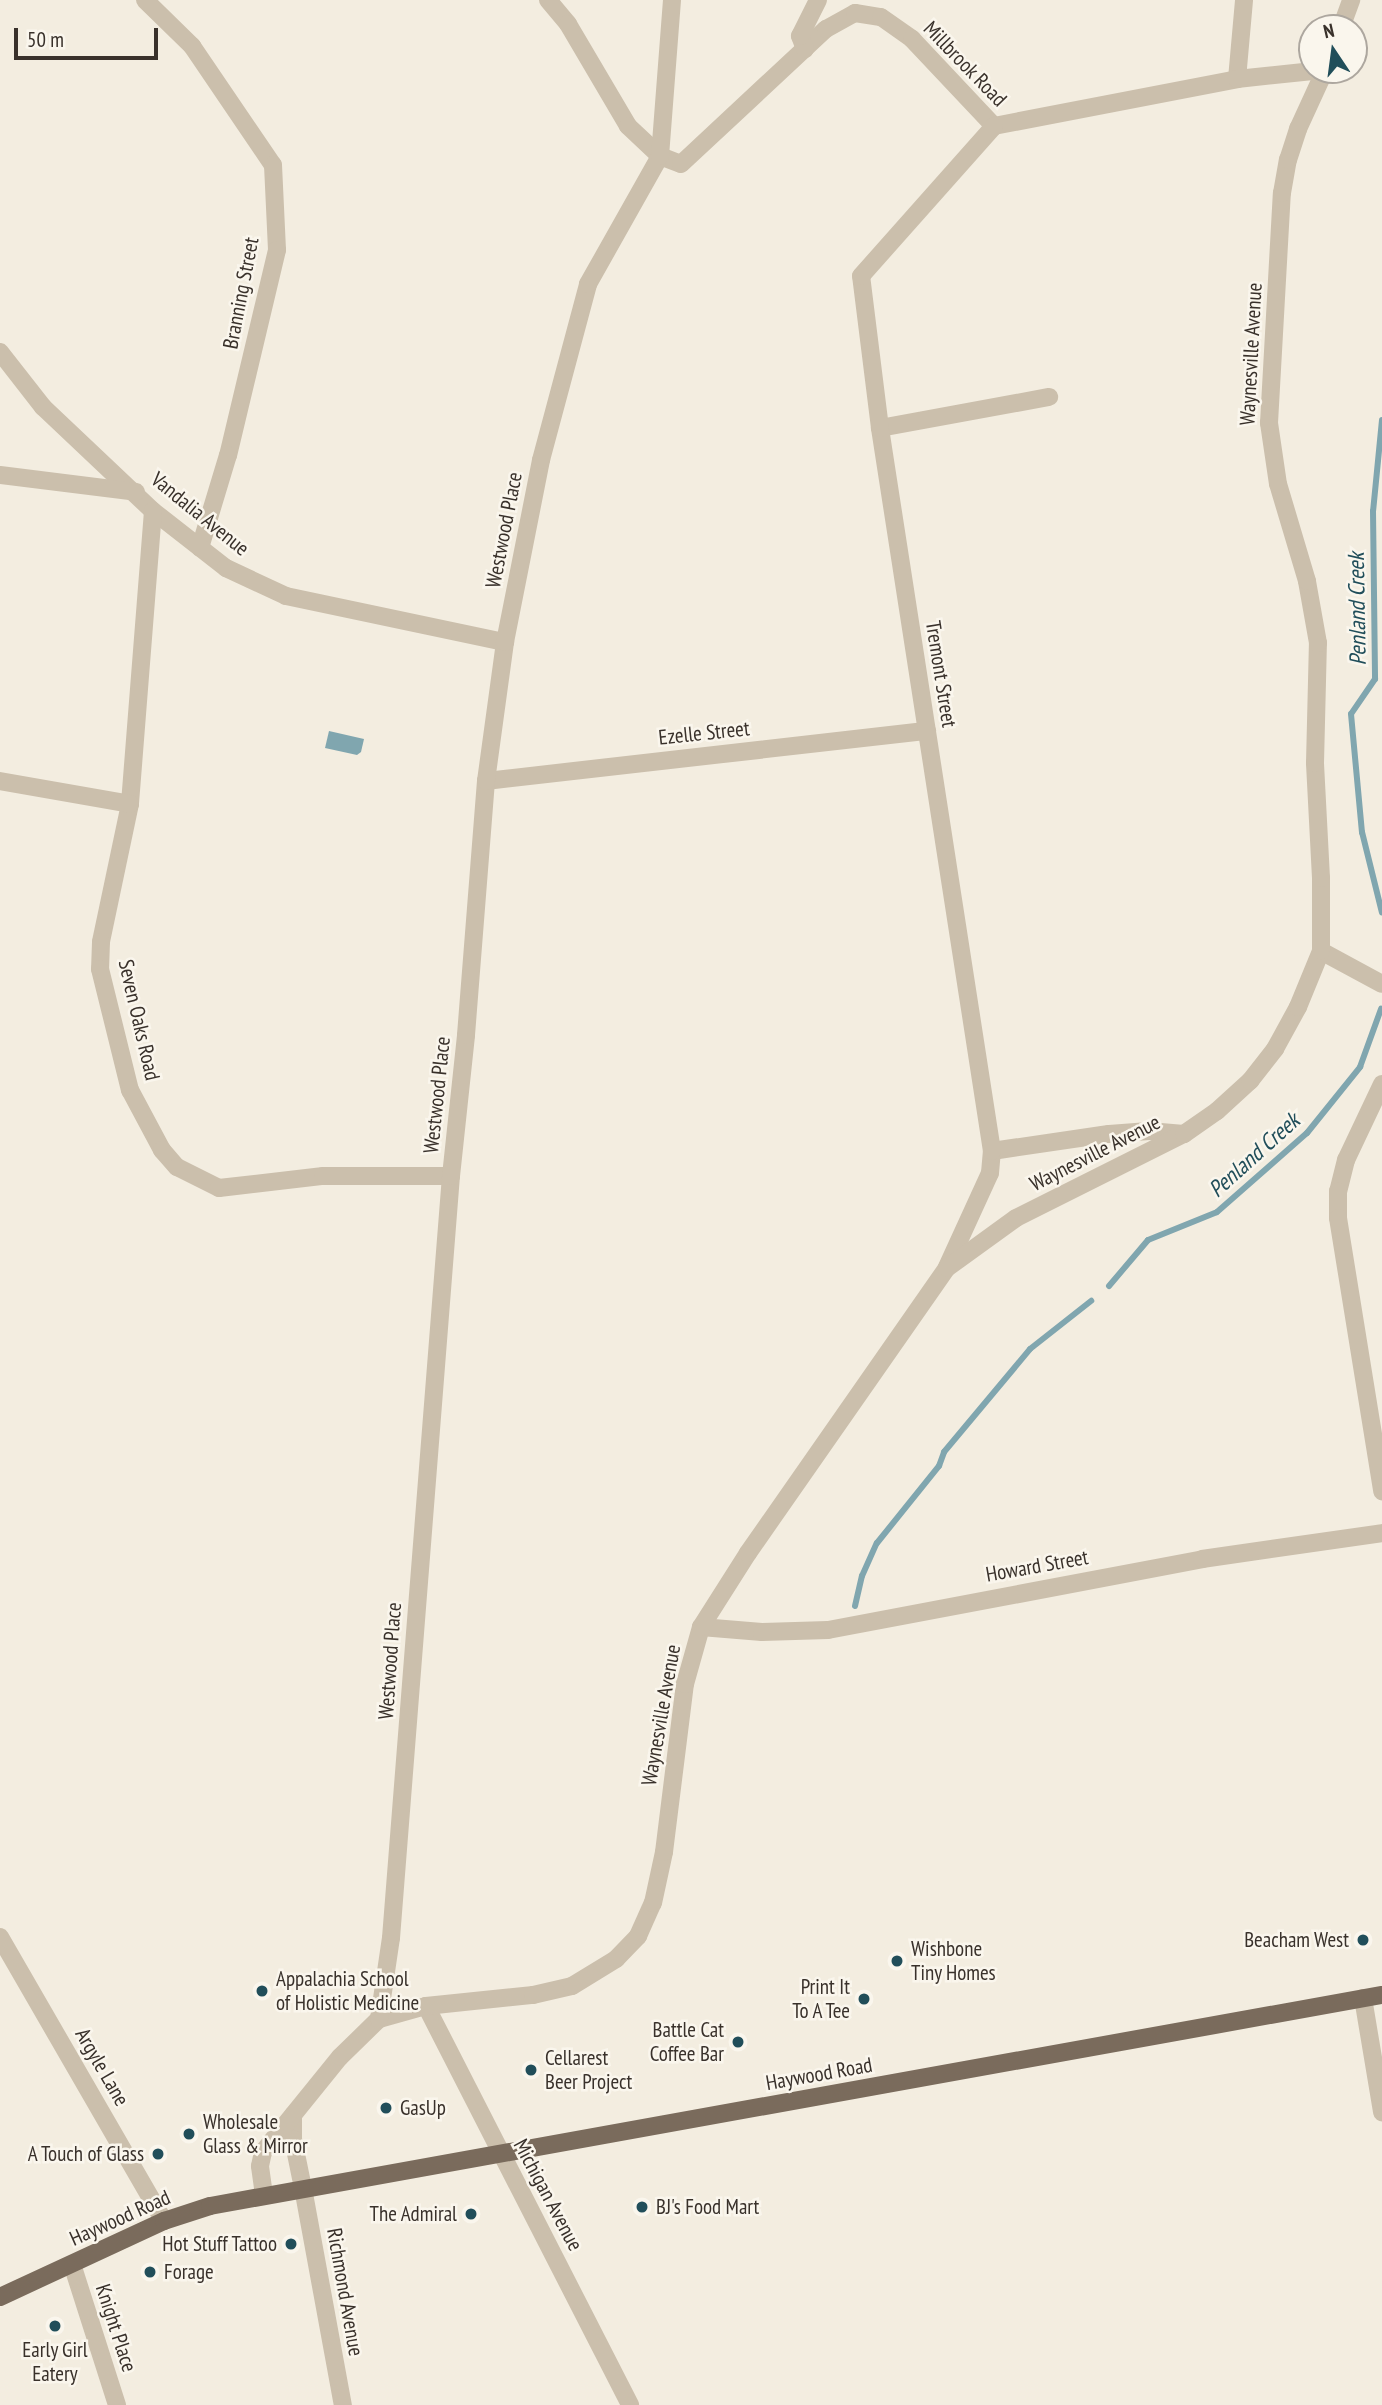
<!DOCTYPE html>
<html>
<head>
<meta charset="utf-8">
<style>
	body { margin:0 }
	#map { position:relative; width:1382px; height:2405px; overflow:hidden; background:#f3ede0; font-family:"PT Sans Narrow",sans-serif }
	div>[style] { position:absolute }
	.water>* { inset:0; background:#80a6af }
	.stream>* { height:6px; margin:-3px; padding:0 3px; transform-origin:3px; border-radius:3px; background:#80a6af }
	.minor>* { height:18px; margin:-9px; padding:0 9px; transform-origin:9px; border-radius:9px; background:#cbbfac }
	.tertiary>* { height:18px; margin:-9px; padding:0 9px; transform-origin:9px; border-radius:9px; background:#cbbfac }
	.primary>* { height:18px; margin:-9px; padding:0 9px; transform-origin:9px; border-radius:9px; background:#7a6b5c }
	.dots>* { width:19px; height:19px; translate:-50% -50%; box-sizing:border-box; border:4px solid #faf6ed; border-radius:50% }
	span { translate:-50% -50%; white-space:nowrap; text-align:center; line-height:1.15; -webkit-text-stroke:5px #faf6ed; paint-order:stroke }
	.street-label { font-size:21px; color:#39312b }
	.poi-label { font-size:21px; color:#39312b }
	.right { translate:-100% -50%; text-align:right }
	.left { translate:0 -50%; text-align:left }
	.water-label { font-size:23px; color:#214e5a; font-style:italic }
	.north { position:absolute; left:1298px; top:14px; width:70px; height:70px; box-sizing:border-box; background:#faf6ed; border:2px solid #ada79f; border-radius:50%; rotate:347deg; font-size:19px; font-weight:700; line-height:28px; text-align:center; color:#39312b }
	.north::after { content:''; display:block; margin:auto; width:24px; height:32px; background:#214e5a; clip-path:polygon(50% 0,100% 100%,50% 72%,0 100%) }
	.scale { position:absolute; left:14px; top:28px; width:144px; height:32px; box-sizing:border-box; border:4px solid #39312b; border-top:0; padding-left:9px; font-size:21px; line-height:24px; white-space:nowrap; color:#39312b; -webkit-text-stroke:5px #faf6ed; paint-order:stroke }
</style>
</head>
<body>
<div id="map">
	<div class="water">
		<div style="clip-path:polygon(329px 731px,364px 739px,361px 752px,357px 755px,325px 748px)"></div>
	</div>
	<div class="stream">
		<div style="left:1382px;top:420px;width:91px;rotate:95.6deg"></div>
		<div style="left:1373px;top:511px;width:168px;rotate:89.3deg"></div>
		<div style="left:1375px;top:679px;width:42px;rotate:124.4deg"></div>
		<div style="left:1351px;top:714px;width:119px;rotate:84.7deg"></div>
		<div style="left:1362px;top:832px;width:83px;rotate:76.1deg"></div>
		<div style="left:1109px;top:1286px;width:60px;rotate:-49.7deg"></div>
		<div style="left:1148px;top:1240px;width:74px;rotate:-22.1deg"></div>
		<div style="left:1217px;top:1212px;width:120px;rotate:-41.3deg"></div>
		<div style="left:1307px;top:1133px;width:85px;rotate:-51.2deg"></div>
		<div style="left:1360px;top:1067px;width:62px;rotate:-70.1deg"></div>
		<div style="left:855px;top:1606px;width:31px;rotate:-77deg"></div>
		<div style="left:862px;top:1576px;width:36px;rotate:-66deg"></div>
		<div style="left:877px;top:1543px;width:99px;rotate:-51.2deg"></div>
		<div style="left:939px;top:1466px;width:15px;rotate:-70deg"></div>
		<div style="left:944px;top:1452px;width:134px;rotate:-50.1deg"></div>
		<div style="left:1030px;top:1349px;width:78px;rotate:-38.2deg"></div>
	</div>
	<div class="minor">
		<div style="left:145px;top:0;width:66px;rotate:44.4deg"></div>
		<div style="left:192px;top:46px;width:144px;rotate:55.8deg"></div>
		<div style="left:273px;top:165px;width:85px;rotate:87.3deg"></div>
		<div style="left:277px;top:250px;width:211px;rotate:103.4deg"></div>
		<div style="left:228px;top:455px;width:97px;rotate:106.8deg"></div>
		<div style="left:548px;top:0;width:31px;rotate:50deg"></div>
		<div style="left:568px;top:24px;width:118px;rotate:59.5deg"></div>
		<div style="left:628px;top:126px;width:44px;rotate:43.2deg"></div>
		<div style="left:660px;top:156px;width:22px;rotate:21deg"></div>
		<div style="left:681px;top:164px;width:198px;rotate:-43deg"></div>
		<div style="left:826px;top:29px;width:33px;rotate:-29deg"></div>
		<div style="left:855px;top:13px;width:26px;rotate:9deg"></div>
		<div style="left:881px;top:17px;width:38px;rotate:35deg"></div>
		<div style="left:912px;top:39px;width:120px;rotate:46.7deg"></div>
		<div style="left:1341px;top:28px;width:30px;rotate:-70deg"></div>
		<div style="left:805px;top:49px;width:14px;rotate:-111deg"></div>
		<div style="left:800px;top:36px;width:40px;rotate:-63.4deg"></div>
		<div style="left:1237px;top:79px;width:79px;rotate:-84.9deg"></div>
		<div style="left:994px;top:126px;width:248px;rotate:-10.9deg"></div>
		<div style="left:1237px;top:79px;width:86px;rotate:-6deg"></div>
		<div style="left:0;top:352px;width:70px;rotate:52deg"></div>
		<div style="left:43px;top:407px;width:151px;rotate:43.4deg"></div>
		<div style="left:153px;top:511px;width:93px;rotate:38deg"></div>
		<div style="left:226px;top:568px;width:66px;rotate:25deg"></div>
		<div style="left:286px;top:596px;width:224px;rotate:11.9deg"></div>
		<div style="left:880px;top:428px;width:172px;rotate:-10.4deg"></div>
		<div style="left:0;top:475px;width:137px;rotate:7.1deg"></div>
		<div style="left:153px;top:511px;width:294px;rotate:94.5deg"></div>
		<div style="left:130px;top:804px;width:141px;rotate:101.9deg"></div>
		<div style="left:101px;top:942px;width:27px;rotate:92deg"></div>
		<div style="left:100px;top:969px;width:125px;rotate:76.1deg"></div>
		<div style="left:130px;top:1090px;width:68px;rotate:61.9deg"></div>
		<div style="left:162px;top:1150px;width:23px;rotate:49deg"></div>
		<div style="left:177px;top:1167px;width:47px;rotate:26.6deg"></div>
		<div style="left:219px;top:1188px;width:105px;rotate:-6.6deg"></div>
		<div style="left:323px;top:1176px;width:128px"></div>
		<div style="left:0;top:781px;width:132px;rotate:10deg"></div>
		<div style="left:486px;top:781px;width:444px;rotate:-6.5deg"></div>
		<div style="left:1321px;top:951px;width:69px;rotate:28.4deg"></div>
		<div style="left:1382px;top:1084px;width:84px;rotate:115.3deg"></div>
		<div style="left:1346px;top:1160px;width:32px;rotate:104deg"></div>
		<div style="left:1338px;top:1191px;width:27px;rotate:90deg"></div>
		<div style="left:1338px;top:1218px;width:277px;rotate:80.8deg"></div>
		<div style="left:992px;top:1151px;width:118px;rotate:-8.3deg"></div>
		<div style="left:1109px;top:1134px;width:40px;rotate:-4.3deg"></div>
		<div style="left:1149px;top:1131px;width:35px;rotate:5deg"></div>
		<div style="left:947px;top:1267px;width:103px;rotate:-65.4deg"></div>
		<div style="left:990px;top:1173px;width:22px;rotate:-85deg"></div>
		<div style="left:992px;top:1151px;width:732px;rotate:-98.81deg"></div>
		<div style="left:880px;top:428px;width:153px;rotate:-97.1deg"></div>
		<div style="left:861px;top:276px;width:200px;rotate:-48.4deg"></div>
		<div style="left:701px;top:1627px;width:61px;rotate:4.7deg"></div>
		<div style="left:762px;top:1632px;width:66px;rotate:-1.7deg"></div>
		<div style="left:828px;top:1630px;width:381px;rotate:-10.7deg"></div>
		<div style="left:1202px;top:1559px;width:182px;rotate:-8.2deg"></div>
		<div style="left:0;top:1937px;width:328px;rotate:60deg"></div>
		<div style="left:1363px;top:1998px;width:116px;rotate:80.5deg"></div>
		<div style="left:426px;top:2006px;width:448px;rotate:62.9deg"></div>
		<div style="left:379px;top:2019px;width:49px;rotate:-15.5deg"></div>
		<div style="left:426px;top:2006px;width:108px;rotate:-5.9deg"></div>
		<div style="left:533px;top:1995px;width:40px;rotate:-13deg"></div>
		<div style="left:572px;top:1986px;width:52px;rotate:-31.5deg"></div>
		<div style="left:616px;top:1959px;width:32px;rotate:-46deg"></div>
		<div style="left:638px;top:1936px;width:36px;rotate:-66deg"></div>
		<div style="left:653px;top:1903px;width:52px;rotate:-77.8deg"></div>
		<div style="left:664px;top:1852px;width:169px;rotate:-82.9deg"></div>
		<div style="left:685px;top:1684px;width:59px;rotate:-74.3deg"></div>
		<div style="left:701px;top:1627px;width:88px;rotate:-57.6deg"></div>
		<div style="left:748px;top:1553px;width:348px;rotate:-55.1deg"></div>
		<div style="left:947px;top:1268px;width:85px;rotate:-35.9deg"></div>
		<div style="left:1016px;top:1218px;width:188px;rotate:-26.6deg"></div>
		<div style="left:1184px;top:1134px;width:40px;rotate:-34.9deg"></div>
		<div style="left:1217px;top:1111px;width:45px;rotate:-42.3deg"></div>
		<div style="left:1250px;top:1081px;width:41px;rotate:-52deg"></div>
		<div style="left:1275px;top:1049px;width:48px;rotate:-61.3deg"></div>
		<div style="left:1298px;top:1007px;width:61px;rotate:-67.7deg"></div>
		<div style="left:1321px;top:951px;width:73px;rotate:-90deg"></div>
		<div style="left:1321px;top:878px;width:115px;rotate:-93deg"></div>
		<div style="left:1315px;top:763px;width:120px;rotate:-88.6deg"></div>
		<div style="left:1318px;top:643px;width:63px;rotate:-100.1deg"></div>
		<div style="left:1307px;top:581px;width:101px;rotate:-106.6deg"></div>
		<div style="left:1278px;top:484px;width:62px;rotate:-98.4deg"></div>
		<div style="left:1269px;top:423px;width:230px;rotate:-86.8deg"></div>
		<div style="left:1282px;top:193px;width:34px;rotate:-80deg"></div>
		<div style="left:1288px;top:160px;width:33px;rotate:-72deg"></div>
		<div style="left:1298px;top:129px;width:65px;rotate:-65.4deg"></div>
		<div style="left:303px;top:2188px;width:221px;rotate:79.6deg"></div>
		<div style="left:72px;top:2264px;width:148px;rotate:72.3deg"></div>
	</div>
	<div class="tertiary">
		<div style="left:293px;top:2115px;width:24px;rotate:90deg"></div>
		<div style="left:293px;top:2139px;width:50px;rotate:78.5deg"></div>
		<div style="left:264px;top:2195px;width:29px;rotate:-98deg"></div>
		<div style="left:260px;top:2166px;width:14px;rotate:-78deg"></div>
		<div style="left:263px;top:2152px;width:122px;rotate:-51deg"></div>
		<div style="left:340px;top:2057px;width:54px;rotate:-44.3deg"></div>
		<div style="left:379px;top:2019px;width:82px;rotate:-81.6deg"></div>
		<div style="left:391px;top:1938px;width:764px;rotate:-85.5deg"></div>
		<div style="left:451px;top:1176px;width:142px;rotate:-83.9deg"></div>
		<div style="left:466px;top:1035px;width:255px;rotate:-85.5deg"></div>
		<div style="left:486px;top:781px;width:140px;rotate:-82.2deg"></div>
		<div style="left:505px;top:642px;width:186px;rotate:-78.8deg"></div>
		<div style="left:541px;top:460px;width:182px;rotate:-75deg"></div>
		<div style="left:588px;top:284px;width:147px;rotate:-60.6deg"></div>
		<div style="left:660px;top:156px;width:156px;rotate:-85.6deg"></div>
	</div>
	<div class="primary">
		<div style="left:0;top:2297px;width:181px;rotate:-24.9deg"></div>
		<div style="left:164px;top:2221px;width:48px;rotate:-18.1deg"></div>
		<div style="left:210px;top:2206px;width:1191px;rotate:-10.21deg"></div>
	</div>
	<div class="dots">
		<div style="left:1363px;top:1940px;background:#214e5a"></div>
		<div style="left:897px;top:1961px;background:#214e5a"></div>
		<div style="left:262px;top:1991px;background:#214e5a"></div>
		<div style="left:864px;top:1999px;background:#214e5a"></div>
		<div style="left:738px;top:2042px;background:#214e5a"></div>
		<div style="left:531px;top:2070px;background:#214e5a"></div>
		<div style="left:386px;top:2108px;background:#214e5a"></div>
		<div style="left:189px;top:2134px;background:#214e5a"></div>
		<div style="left:158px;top:2154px;background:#214e5a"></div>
		<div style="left:642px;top:2207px;background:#214e5a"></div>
		<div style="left:471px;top:2214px;background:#214e5a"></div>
		<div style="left:291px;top:2244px;background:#214e5a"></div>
		<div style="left:150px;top:2272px;background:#214e5a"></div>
		<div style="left:55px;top:2326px;background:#214e5a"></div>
	</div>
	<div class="street-label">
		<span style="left:965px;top:64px;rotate:46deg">Millbrook Road</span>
		<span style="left:241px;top:293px;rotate:-79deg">Branning Street</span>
		<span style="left:1251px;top:354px;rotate:-87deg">Waynesville Avenue</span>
		<span style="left:200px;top:514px;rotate:39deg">Vandalia Avenue</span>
		<span style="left:504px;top:530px;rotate:-79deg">Westwood Place</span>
		<span style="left:941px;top:674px;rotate:81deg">Tremont Street</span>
		<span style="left:704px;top:733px;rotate:-6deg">Ezelle Street</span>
		<span style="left:139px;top:1020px;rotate:77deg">Seven Oaks Road</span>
		<span style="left:437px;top:1095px;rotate:-84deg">Westwood Place</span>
		<span style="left:1095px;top:1153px;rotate:-27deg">Waynesville Avenue</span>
		<span style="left:1037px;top:1566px;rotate:-10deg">Howard Street</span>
		<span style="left:390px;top:1661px;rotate:-86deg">Westwood Place</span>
		<span style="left:661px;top:1715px;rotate:-80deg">Waynesville Avenue</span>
		<span style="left:102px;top:2067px;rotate:60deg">Argyle Lane</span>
		<span style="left:819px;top:2074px;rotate:-10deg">Haywood Road</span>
		<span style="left:548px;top:2195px;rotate:62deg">Michigan Avenue</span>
		<span style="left:120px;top:2218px;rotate:-24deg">Haywood Road</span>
		<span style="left:345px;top:2292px;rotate:80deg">Richmond Avenue</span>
		<span style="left:116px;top:2328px;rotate:72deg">Knight Place</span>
	</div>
	<div class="poi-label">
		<span class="right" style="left:1349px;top:1940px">Beacham West</span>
		<span class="left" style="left:911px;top:1961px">Wishbone<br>Tiny Homes</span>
		<span class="left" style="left:276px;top:1991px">Appalachia School<br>of Holistic Medicine</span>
		<span class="right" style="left:850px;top:1999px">Print It<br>To A Tee</span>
		<span class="right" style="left:724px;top:2042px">Battle Cat<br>Coffee Bar</span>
		<span class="left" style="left:545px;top:2070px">Cellarest<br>Beer Project</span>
		<span class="left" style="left:400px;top:2108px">GasUp</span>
		<span class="left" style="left:203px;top:2134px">Wholesale<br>Glass &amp; Mirror</span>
		<span class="right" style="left:144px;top:2154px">A Touch of Glass</span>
		<span class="left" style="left:656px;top:2207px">BJ's Food Mart</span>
		<span class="right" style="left:457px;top:2214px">The Admiral</span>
		<span class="right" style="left:277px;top:2244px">Hot Stuff Tattoo</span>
		<span class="left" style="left:164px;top:2272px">Forage</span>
		<span style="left:55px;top:2362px">Early Girl<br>Eatery</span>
	</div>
	<div class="water-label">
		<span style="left:1357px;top:609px;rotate:-91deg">Penland Creek</span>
		<span style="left:1254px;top:1155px;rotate:-42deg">Penland Creek</span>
	</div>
	<div class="north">N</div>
	<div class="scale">50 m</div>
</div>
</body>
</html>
